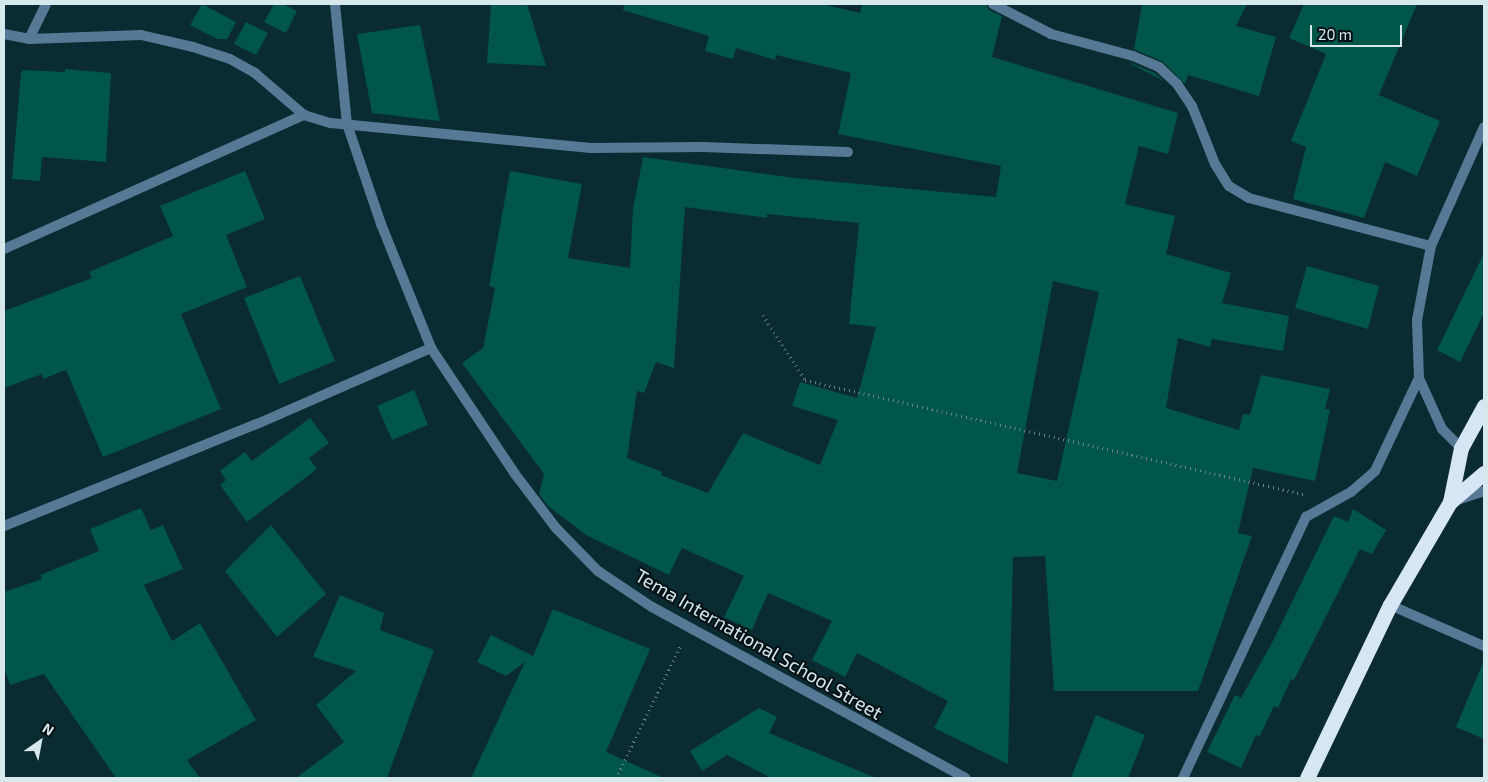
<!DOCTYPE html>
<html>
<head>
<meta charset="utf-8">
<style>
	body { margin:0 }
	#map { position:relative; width:1488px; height:782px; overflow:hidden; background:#0a2b31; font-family:"Exo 2",sans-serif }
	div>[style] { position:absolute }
	.building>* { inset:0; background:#00564a }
	.path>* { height:3px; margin-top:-1.5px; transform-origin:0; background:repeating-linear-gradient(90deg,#6a8488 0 1px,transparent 0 5px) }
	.street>* { height:10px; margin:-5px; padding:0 5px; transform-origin:5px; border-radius:5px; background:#567996 }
	.highway>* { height:15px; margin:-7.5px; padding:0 7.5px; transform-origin:7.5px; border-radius:7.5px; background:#d6e6f5 }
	span { translate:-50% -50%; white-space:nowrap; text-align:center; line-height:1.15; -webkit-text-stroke:4px #051114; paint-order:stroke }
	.street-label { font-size:19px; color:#d6e8eb }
	.frame { position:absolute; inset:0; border:5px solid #d6e8eb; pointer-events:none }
	.north { position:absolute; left:15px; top:717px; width:50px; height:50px; -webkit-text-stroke:4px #051114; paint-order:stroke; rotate:33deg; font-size:14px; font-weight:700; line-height:20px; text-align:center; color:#d6e8eb }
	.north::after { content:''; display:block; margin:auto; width:18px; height:22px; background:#d6e8eb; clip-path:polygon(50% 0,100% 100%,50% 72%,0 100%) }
	.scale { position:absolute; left:1310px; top:25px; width:92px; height:22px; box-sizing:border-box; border:2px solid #d6e8eb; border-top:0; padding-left:6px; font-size:15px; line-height:18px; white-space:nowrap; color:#d6e8eb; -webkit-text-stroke:4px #051114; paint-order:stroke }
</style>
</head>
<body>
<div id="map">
	<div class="building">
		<div style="clip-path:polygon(202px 4px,236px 22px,227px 39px,217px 39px,190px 25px)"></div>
		<div style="clip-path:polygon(274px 4px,283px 4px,297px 11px,286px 33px,264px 22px)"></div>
		<div style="clip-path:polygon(491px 4px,527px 4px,546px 66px,487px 63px)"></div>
		<div style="clip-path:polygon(evenodd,624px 4px,822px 4px,860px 13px,862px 4px,986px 4px,989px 10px,1002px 16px,992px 57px,1178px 113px,1168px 154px,1139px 146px,1125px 204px,1175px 216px,1166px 254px,1231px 273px,1222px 303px,1289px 316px,1283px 351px,1212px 339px,1210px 347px,1178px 338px,1166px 408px,1239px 430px,1243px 414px,1250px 415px,1261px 375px,1330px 389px,1325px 409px,1330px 410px,1315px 481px,1253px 468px,1238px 533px,1252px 536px,1198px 691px,1054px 691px,1045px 556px,1013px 557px,1008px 764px,934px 728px,948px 701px,912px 682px,857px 653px,845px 677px,812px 660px,832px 621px,768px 593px,752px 630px,724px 617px,744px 576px,682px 548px,669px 575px,586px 535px,548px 506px,539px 494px,544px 474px,462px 363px,483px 348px,495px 288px,489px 286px,510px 171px,582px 184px,568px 258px,630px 268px,633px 209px,643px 157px,795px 178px,996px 197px,1001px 166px,838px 134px,851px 73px,776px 55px,775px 60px,736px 48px,733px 59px,705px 51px,709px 36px,623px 10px,624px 4px,685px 207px,767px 218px,767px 214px,859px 223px,849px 324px,876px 327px,857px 398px,800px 382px,792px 406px,838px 420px,820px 465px,743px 433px,708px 493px,661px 475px,662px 472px,627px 458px,637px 391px,644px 393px,656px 362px,674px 368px,685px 207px,624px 4px,1053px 281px,1099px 292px,1057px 481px,1017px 473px,1053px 281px)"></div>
		<div style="clip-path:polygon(1142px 4px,1247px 4px,1236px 26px,1276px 37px,1259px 96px,1188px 75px,1185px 84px,1163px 62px,1134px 49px)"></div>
		<div style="clip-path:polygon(1304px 4px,1417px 4px,1379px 95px,1440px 121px,1417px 176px,1385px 162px,1364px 218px,1293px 199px,1306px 147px,1291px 141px,1326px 54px,1289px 38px)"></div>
		<div style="clip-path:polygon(246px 22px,268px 33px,256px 55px,234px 44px)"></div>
		<div style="clip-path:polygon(420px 25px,440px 121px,372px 113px,357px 34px)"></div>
		<div style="clip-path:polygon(1131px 63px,1155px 73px,1164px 81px,1131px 64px)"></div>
		<div style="clip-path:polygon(65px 69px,111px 73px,106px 162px,42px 157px,40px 181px,12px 179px,21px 73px,23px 70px,65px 72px)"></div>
		<div style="clip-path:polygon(245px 171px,265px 219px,226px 235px,247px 287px,181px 314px,221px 409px,103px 457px,66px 370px,43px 379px,42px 374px,4px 388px,4px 311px,92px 278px,89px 272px,173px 236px,160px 206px)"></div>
		<div style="clip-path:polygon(1484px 253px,1484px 313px,1460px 362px,1437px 350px)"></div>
		<div style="clip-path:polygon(1307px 266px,1379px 286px,1368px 329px,1295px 308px)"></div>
		<div style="clip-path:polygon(300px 276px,335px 361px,279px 384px,244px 298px)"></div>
		<div style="clip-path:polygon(414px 390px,428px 425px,392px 440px,377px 406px)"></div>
		<div style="clip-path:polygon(310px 418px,329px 443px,309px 458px,317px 469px,247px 522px,220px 485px,226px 480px,220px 471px,245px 452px,252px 461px)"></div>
		<div style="clip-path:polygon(141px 508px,151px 530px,163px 525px,183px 569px,144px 585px,172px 641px,200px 623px,256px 720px,187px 760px,200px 778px,116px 778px,44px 674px,10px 685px,4px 668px,4px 592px,42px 579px,40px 575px,99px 551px,90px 529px)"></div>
		<div style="clip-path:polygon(1353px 509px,1386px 530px,1372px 554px,1360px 549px,1294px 680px,1291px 679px,1278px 708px,1274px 706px,1260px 736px,1256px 735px,1241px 768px,1207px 752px,1235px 695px,1241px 698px,1273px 641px,1334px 516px,1348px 522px)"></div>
		<div style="clip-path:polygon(271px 525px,326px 594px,277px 637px,225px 571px)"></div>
		<div style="clip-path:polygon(340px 595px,384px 613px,380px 630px,434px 650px,387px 778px,296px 778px,344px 742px,316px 705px,356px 671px,313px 657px)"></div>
		<div style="clip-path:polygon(553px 609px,650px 649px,606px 752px,664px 778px,471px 778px,525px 662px,506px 676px,477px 662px,491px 635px,533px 656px)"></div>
		<div style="clip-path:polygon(1484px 660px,1484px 739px,1456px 727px)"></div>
		<div style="clip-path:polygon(759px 708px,777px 717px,769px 733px,876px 778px,771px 778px,727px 755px,702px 771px,690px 751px)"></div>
		<div style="clip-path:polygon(1096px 715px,1145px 735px,1128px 778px,1071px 778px)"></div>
	</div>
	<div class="path">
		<div style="left:763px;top:315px;width:77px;rotate:57.1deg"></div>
		<div style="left:805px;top:380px;width:511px;rotate:12.89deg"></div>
		<div style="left:616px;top:778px;width:148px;rotate:-64deg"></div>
	</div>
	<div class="street">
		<div style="left:335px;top:4px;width:121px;rotate:84.3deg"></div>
		<div style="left:347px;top:124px;width:106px;rotate:71.2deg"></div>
		<div style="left:381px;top:224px;width:134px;rotate:68deg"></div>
		<div style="left:431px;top:348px;width:151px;rotate:56.3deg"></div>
		<div style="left:515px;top:474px;width:68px;rotate:52.8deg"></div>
		<div style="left:556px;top:528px;width:60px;rotate:45.7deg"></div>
		<div style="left:598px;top:571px;width:65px;rotate:33.7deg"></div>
		<div style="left:652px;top:607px;width:357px;rotate:28.6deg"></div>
		<div style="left:993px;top:4px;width:65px;rotate:27.3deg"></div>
		<div style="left:1051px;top:34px;width:85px;rotate:15deg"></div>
		<div style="left:1133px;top:56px;width:28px;rotate:23deg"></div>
		<div style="left:1159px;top:67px;width:25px;rotate:43deg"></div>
		<div style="left:1177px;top:84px;width:27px;rotate:56deg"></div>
		<div style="left:1192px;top:106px;width:62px;rotate:68.4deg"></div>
		<div style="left:1215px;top:164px;width:26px;rotate:58deg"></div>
		<div style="left:1229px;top:186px;width:23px;rotate:31deg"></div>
		<div style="left:1249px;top:198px;width:188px;rotate:14.8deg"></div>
		<div style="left:4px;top:34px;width:25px;rotate:11deg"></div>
		<div style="left:29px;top:39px;width:112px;rotate:-2deg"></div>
		<div style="left:141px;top:35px;width:53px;rotate:13deg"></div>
		<div style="left:193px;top:47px;width:39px;rotate:18deg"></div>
		<div style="left:230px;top:59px;width:29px;rotate:29deg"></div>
		<div style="left:255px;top:73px;width:65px;rotate:40.6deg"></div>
		<div style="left:304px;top:115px;width:28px;rotate:17deg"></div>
		<div style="left:331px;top:123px;width:261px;rotate:5.5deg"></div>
		<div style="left:591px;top:148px;width:112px;rotate:-0.5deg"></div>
		<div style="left:703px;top:147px;width:145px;rotate:2deg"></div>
		<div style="left:29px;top:39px;width:39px;rotate:-64deg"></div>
		<div style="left:4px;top:249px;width:329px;rotate:-24.1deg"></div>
		<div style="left:1461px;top:448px;width:27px;rotate:-135deg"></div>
		<div style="left:1442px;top:429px;width:56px;rotate:-114.3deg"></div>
		<div style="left:1419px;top:378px;width:58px;rotate:-92deg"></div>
		<div style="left:1417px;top:320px;width:75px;rotate:-79.3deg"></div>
		<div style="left:1431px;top:246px;width:130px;rotate:-66deg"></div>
		<div style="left:1457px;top:500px;width:28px;rotate:-18deg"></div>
		<div style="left:4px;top:526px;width:273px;rotate:-22deg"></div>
		<div style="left:257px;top:424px;width:190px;rotate:-23.6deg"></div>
		<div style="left:1390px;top:605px;width:103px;rotate:23.6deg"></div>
		<div style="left:1183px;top:778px;width:289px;rotate:-64.8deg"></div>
		<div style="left:1306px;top:517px;width:51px;rotate:-29.1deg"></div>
		<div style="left:1351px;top:492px;width:32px;rotate:-41deg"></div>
		<div style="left:1375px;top:471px;width:103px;rotate:-64.7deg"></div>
	</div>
	<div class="highway">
		<div style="left:1450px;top:502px;width:45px;rotate:-40.5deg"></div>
		<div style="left:1307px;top:778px;width:192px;rotate:-64.4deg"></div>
		<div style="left:1390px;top:605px;width:119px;rotate:-59.8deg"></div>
		<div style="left:1450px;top:502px;width:55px;rotate:-78.5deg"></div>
		<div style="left:1461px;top:448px;width:48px;rotate:-61.3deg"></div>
	</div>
	<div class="street-label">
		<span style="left:759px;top:644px;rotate:30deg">Tema International School Street</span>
	</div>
	<div class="frame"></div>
	<div class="north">N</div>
	<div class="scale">20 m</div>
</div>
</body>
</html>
